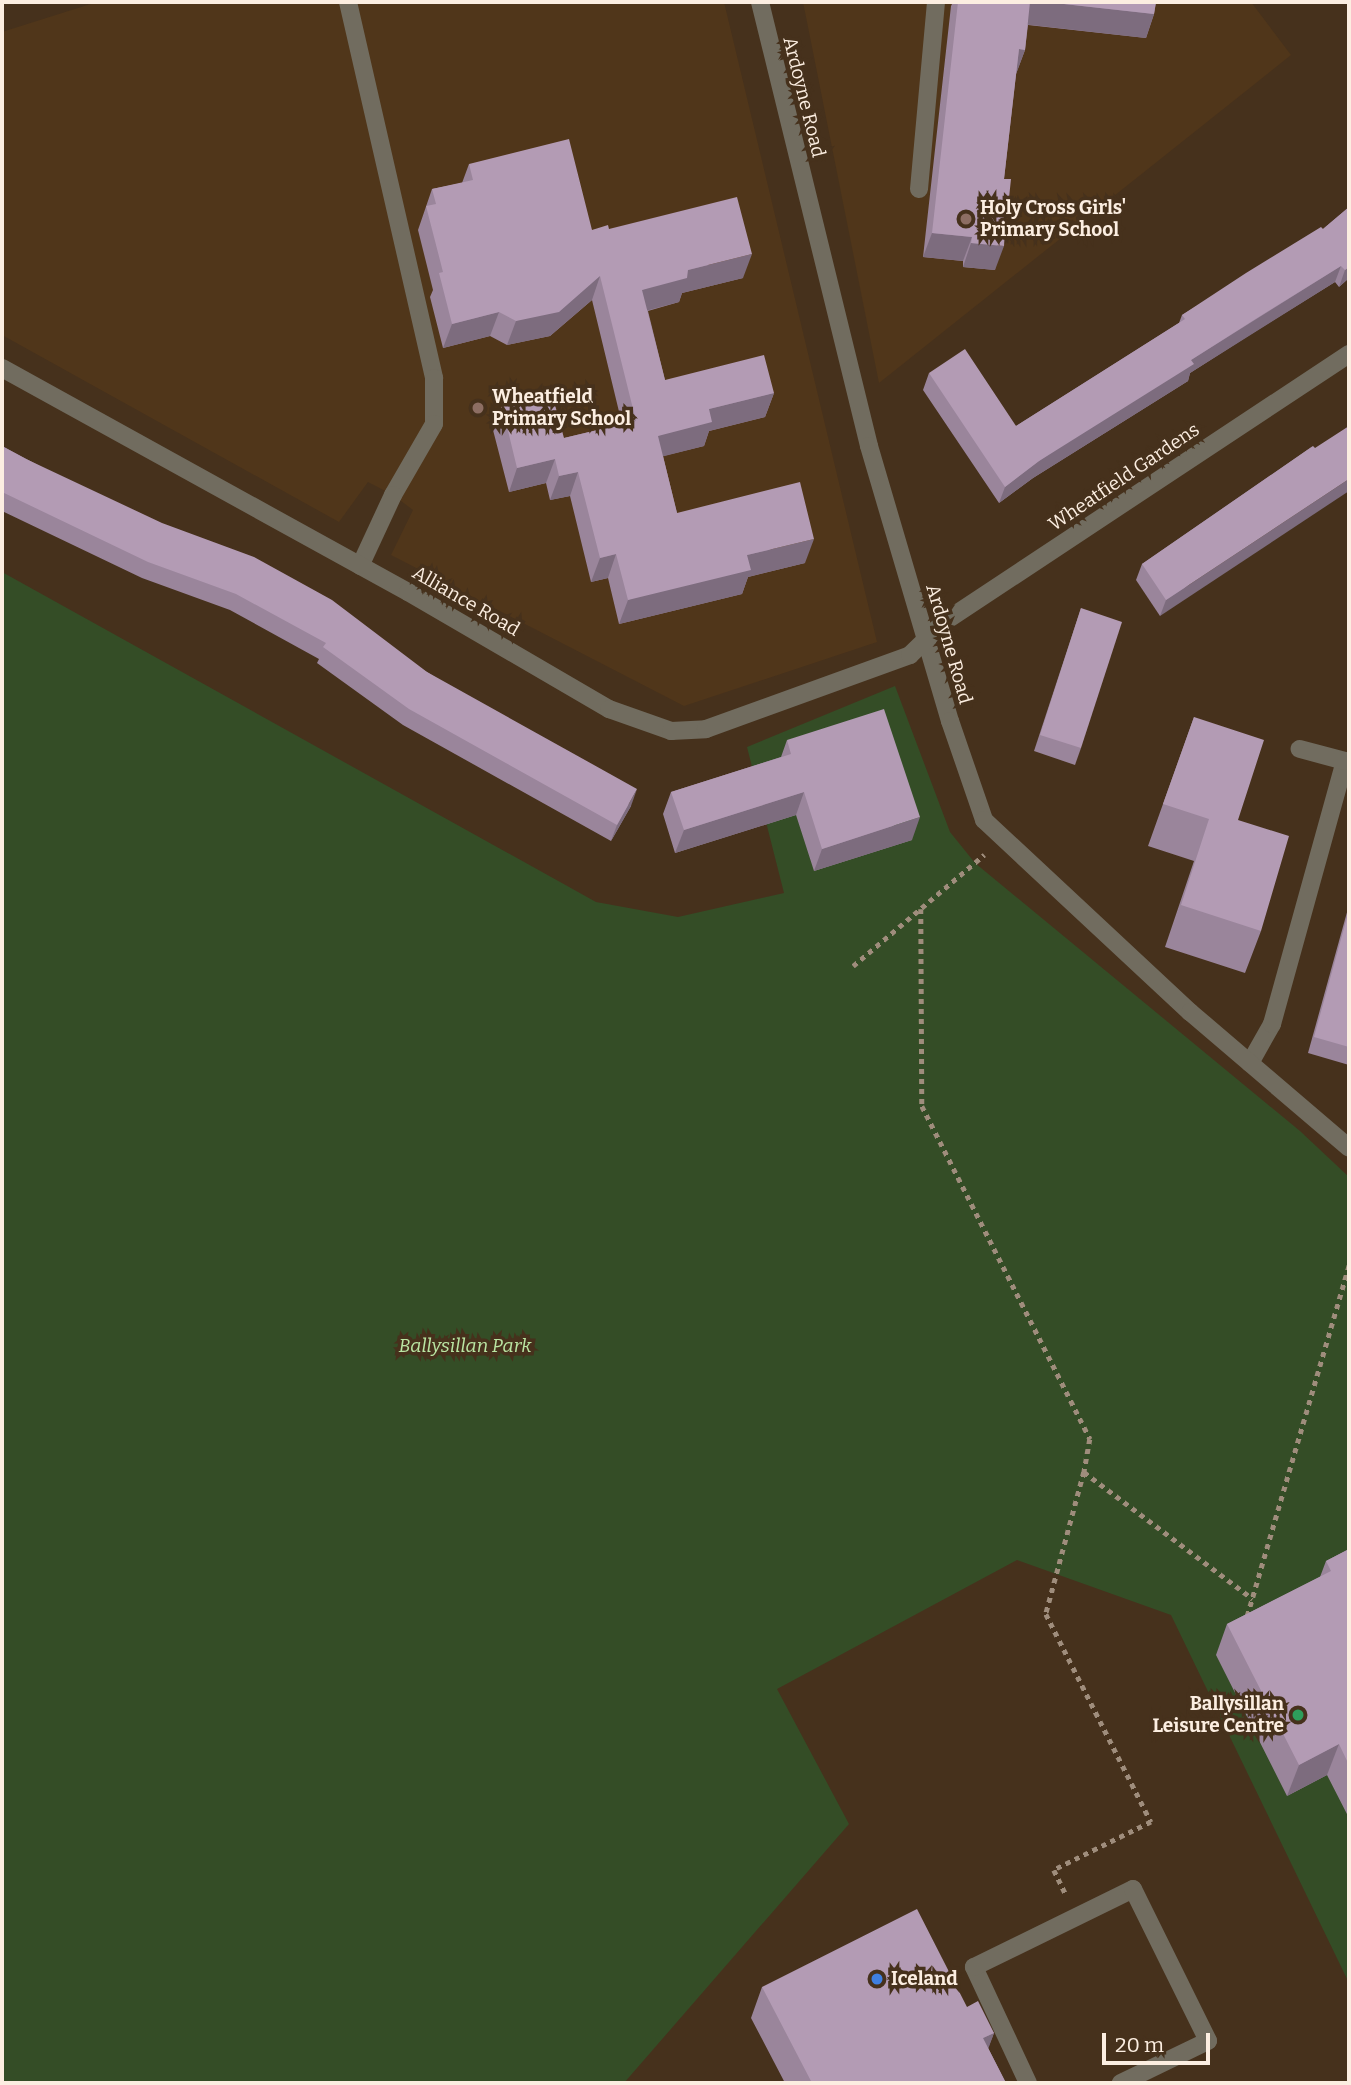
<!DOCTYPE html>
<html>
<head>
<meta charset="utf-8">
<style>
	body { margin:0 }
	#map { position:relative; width:1351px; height:2085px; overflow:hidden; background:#46311c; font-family:Bitter,serif }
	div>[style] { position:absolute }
	.built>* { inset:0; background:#50361a }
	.green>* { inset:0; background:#344d26 }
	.path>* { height:4.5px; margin-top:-2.25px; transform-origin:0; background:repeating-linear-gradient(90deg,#9f8d7c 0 5px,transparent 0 10px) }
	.service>* { height:18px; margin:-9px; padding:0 9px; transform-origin:9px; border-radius:9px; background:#716c5f }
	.minor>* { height:18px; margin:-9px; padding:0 9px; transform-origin:9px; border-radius:9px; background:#716c5f }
	.wall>* { inset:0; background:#9a859b }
	.shaded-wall>* { inset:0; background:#7d6c7e }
	.building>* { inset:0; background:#b39bb4 }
	.dots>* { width:19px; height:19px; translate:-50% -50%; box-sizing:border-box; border:4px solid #46311c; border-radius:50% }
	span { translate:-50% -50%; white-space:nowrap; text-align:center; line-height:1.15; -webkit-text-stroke:7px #46311c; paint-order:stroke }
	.street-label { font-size:19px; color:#fceee1 }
	.poi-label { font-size:19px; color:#fceee1; font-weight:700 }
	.left { translate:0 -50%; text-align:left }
	.right { translate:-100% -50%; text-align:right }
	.park-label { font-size:19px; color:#bae6a3; font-style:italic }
	.frame { position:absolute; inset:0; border:4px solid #fceee1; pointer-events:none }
	.scale { position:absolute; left:1102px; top:2033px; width:108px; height:32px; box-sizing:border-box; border:4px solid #fceee1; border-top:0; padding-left:9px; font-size:21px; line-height:24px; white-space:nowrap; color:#fceee1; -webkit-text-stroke:5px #46311c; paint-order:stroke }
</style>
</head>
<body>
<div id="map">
	<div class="built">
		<div style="clip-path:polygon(97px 2px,724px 2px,877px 642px,684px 706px,391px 555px,413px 510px,393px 495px,368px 482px,339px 522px,2px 335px,2px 32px)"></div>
		<div style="clip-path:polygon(803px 2px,1251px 2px,1291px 55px,879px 383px)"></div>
	</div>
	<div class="green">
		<div style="clip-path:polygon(2px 572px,596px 902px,678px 917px,784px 893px,747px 747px,895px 686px,950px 832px,975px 863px,1300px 1131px,1349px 1177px,1349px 1983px,1171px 1615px,1017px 1560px,777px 1689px,849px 1824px,624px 2083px,2px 2083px)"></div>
	</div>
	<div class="path">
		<div style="left:921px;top:909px;width:197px;rotate:89.7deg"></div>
		<div style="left:922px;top:1106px;width:373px;rotate:63.2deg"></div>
		<div style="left:1090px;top:1439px;width:34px;rotate:100deg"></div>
		<div style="left:1084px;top:1472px;width:147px;rotate:105deg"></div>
		<div style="left:1046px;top:1614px;width:233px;rotate:63.2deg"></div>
		<div style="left:1151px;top:1822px;width:108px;rotate:153.7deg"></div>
		<div style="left:1054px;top:1870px;width:25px;rotate:64deg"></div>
		<div style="left:853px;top:966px;width:172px;rotate:-40.3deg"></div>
		<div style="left:1084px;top:1472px;width:211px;rotate:36.9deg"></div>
		<div style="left:1247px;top:1616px;width:366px;rotate:-73.8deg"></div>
	</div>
	<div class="service">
		<div style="left:348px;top:2px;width:386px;rotate:77.1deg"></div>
		<div style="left:434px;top:378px;width:46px;rotate:90deg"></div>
		<div style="left:434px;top:424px;width:82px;rotate:120deg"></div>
		<div style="left:393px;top:495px;width:78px;rotate:114.9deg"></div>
		<div style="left:919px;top:189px;width:188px;rotate:-84.8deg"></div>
		<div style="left:1250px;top:1063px;width:45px;rotate:-60.6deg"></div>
		<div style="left:1272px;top:1024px;width:273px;rotate:-74.5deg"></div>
		<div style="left:1345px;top:761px;width:47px;rotate:-165.1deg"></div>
		<div style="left:1028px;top:2083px;width:128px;rotate:-115deg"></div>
		<div style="left:974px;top:1967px;width:177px;rotate:-26.1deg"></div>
		<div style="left:1133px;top:1889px;width:169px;rotate:63.7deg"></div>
		<div style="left:1208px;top:2041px;width:97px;rotate:154.2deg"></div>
	</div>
	<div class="minor">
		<div style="left:760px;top:2px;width:457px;rotate:76.2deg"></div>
		<div style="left:869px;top:446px;width:287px;rotate:73.6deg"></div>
		<div style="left:950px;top:721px;width:105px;rotate:71deg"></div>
		<div style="left:984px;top:820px;width:282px;rotate:43deg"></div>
		<div style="left:1190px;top:1012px;width:209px;rotate:40.5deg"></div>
		<div style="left:2px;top:368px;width:464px;rotate:28.9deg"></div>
		<div style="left:408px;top:592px;width:233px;rotate:30.2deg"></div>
		<div style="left:609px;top:709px;width:66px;rotate:19.5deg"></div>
		<div style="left:671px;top:731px;width:35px;rotate:-3deg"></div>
		<div style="left:706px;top:729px;width:217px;rotate:-19.9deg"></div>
		<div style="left:910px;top:655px;width:47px;rotate:-44.1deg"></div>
		<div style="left:944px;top:622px;width:486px;rotate:-33.5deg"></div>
	</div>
	<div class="wall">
		<div style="clip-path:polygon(953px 2px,1156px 2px,1154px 14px,1146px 38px,1028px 25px,1025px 50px,1016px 74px,1004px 179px,995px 270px,963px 267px,963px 261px,923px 257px,951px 6px)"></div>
		<div style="clip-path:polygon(469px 164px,592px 230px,609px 229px,743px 278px,682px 293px,679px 302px,648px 311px,665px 380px,774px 393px,765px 417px,709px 431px,704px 446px,663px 456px,677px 513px,805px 563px,748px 577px,742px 594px,619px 624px,608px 578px,591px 582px,570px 496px,550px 500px,546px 483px,509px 492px,493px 430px,502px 406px,564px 438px,622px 424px,592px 300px,550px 336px,507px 345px,490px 336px,443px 348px,430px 297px,433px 290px,418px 230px,432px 189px,462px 183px)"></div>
		<div style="clip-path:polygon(1349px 207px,1349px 278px,1339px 287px,1335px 282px,1248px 336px,1190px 373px,1188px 381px,1033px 478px,999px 503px,923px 390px,929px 373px,1016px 426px,1179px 323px,1182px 315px,1323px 229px)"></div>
		<div style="clip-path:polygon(2px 446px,427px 672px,631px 806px,611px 841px,403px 725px,317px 663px,319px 659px,230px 610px,142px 578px,2px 511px)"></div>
		<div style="clip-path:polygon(1313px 446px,1160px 616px,1136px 580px,1142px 564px)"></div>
		<div style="clip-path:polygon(1081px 608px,1081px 748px,1075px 765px,1034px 751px)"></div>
		<div style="clip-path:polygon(1194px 717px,1238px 820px,1261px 931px,1245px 973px,1165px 947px,1194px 861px,1148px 846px)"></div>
		<div style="clip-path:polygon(787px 740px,912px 840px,814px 871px,796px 815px,675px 853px,663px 814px,671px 792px,781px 757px)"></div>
		<div style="clip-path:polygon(1349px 905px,1349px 1065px,1308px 1053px)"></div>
		<div style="clip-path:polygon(1349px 1549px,1349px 1818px,1327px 1775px,1287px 1796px,1216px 1655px,1227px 1624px,1320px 1577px,1326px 1561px)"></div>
		<div style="clip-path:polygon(762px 1987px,967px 2007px,994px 2033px,988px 2048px,1006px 2083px,785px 2083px,751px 2018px)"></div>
	</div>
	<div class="shaded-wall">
		<div style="clip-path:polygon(1030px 2px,1046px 2px,1154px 14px,1146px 38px,1022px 24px)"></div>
		<div style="clip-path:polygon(1019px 49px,1025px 50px,1016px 74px)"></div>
		<div style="clip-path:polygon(932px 233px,972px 237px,963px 261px,923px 257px)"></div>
		<div style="clip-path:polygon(971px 243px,1004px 246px,995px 270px,963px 267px)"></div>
		<div style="clip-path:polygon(752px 254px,743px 278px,682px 293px,679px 302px,634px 314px,642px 290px,688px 270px)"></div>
		<div style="clip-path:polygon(1341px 266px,1335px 282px,1190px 373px,1188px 381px,1033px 478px,999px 503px,1005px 487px,1039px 461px,1191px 360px)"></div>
		<div style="clip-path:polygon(1349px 267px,1349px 278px,1339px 287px,1345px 270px)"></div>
		<div style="clip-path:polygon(600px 276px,592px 300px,550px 336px,507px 345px,516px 321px)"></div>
		<div style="clip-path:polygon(499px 312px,490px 336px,443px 348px,452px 324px)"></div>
		<div style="clip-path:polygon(774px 393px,765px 417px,709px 431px,704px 446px,649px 460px,658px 436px,709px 409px)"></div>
		<div style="clip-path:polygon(555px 459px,546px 483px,509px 492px,517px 468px)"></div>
		<div style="clip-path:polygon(578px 472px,570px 496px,550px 500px,559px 476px)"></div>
		<div style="clip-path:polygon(1349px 479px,1349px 491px,1160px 616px,1166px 600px)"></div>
		<div style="clip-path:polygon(814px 539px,805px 563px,748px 577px,742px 594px,619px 624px,628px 600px,747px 555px)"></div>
		<div style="clip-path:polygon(616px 554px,608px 578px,591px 582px,600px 558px)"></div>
		<div style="clip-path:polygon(637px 789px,631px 806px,611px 841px,617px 825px)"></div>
		<div style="clip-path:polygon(804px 792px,796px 815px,675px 853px,684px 830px)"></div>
		<div style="clip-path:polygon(920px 817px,912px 840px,814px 871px,822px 849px)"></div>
		<div style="clip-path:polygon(1339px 1744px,1327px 1775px,1287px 1796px,1299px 1765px)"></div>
		<div style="clip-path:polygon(994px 2033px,983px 2063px,983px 2038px)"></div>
	</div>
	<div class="building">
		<div style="clip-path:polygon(958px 2px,1030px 2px,1025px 50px,1019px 49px,1004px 179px,1011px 179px,1004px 246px,971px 243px,972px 237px,932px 233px)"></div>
		<div style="clip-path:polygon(1046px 2px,1156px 2px,1154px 14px)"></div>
		<div style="clip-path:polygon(569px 139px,592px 230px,608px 225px,609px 229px,737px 197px,752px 254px,688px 270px,687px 278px,642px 290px,665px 380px,764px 355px,774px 393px,709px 409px,712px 422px,658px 436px,677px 513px,800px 482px,814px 539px,747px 555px,751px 570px,628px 600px,616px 554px,600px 558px,578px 472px,559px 476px,555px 459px,517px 468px,502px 406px,552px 394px,564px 438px,636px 421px,600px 276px,559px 312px,516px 321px,499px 312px,452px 324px,439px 273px,443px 272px,426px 206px,436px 204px,432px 189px,473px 180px,469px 164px)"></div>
		<div style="clip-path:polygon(1349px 207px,1349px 267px,1345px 270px,1341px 266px,1254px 320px,1191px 360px,1194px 364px,1039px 461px,1005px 487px,929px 373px,965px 349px,1016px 426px,1185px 319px,1182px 315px,1246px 273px,1321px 227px,1323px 229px)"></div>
		<div style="clip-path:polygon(1349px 426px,1349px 479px,1166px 600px,1142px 564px,1313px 446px,1315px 448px)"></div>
		<div style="clip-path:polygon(2px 446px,26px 459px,162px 523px,254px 557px,332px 600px,427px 672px,637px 789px,617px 825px,409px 709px,323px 647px,326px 643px,236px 594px,148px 562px,2px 492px)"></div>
		<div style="clip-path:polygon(1081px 608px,1122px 622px,1081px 748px,1040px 735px)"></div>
		<div style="clip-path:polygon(884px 709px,920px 817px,822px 849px,804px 792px,684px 830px,671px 792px,791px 754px,787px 740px)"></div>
		<div style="clip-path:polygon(1194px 717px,1264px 740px,1238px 820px,1289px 836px,1261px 931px,1181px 905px,1209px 819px,1163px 804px)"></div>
		<div style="clip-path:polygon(1349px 910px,1349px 1047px,1314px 1037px)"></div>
		<div style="clip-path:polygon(1349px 1549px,1349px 1765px,1339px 1744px,1299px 1765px,1227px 1624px,1331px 1571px,1326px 1561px)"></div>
		<div style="clip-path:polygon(917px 1909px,967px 2007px,978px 2001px,994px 2033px,983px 2038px,1006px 2083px,812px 2083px,762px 1987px)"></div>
	</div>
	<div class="dots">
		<div style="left:966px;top:219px;background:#8d6e63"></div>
		<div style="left:478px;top:408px;background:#8d6e63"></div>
		<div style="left:1298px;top:1715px;background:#2e9e5b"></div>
		<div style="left:877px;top:1979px;background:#3f7fe0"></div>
	</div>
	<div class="street-label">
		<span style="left:804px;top:97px;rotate:76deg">Ardoyne Road</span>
		<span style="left:1124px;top:477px;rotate:-34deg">Wheatfield Gardens</span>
		<span style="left:466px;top:601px;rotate:30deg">Alliance Road</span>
		<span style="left:949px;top:644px;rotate:74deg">Ardoyne Road</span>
	</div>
	<div class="poi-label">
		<span class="left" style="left:980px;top:219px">Holy Cross Girls'<br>Primary School</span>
		<span class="left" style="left:492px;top:408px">Wheatfield<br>Primary School</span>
		<span class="right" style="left:1284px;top:1715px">Ballysillan<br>Leisure Centre</span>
		<span class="left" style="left:891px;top:1979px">Iceland</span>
	</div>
	<div class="park-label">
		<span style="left:465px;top:1346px">Ballysillan Park</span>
	</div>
	<div class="frame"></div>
	<div class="scale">20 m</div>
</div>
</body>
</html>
